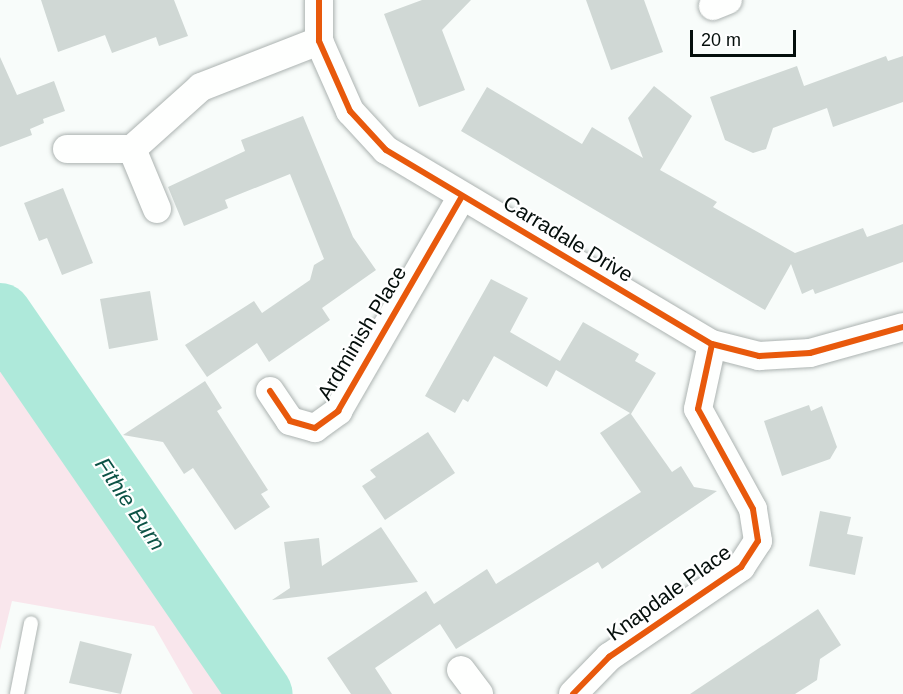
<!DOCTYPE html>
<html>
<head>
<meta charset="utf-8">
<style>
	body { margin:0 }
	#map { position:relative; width:903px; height:694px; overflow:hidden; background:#f8fcfa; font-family:Helvetica,sans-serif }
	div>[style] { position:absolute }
	.green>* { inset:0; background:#f9e6ec }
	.river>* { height:64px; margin:-32px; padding:0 32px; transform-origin:32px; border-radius:32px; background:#aee9da }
	.building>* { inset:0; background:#d0d8d5 }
	.roads { filter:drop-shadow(0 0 2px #acb3b1) drop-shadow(0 0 2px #acb3b1) }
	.service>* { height:14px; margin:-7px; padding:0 7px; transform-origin:7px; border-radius:7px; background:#fefffe }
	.minor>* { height:28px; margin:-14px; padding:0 14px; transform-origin:14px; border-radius:14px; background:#fefffe }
	.cycleway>* { height:6px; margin:-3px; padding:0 3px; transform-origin:3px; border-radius:3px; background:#e8590c }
	span { translate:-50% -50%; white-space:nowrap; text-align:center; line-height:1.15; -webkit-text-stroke:4.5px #fff; paint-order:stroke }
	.street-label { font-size:21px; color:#040e0b }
	.water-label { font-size:22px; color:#0c5346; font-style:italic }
	.scale { position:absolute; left:690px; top:30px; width:106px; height:27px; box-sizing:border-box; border:3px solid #040e0b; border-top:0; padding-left:8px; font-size:18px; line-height:21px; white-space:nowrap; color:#040e0b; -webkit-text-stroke:4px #fff; paint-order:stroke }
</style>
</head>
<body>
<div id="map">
	<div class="green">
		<div style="clip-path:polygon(0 284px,285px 694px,193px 694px,154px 626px,12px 601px,0 650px)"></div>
	</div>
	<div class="river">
		<div style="left:0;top:315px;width:460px;rotate:55.5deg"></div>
	</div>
	<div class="building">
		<div style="clip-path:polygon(41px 0,174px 0,188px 36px,159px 46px,156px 37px,112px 53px,105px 35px,58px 52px)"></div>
		<div style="clip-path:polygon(422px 0,471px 0,442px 30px,465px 90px,419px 107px,384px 14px)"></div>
		<div style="clip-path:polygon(586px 0,644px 0,663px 52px,611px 70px)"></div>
		<div style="clip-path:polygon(886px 56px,888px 61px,903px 56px,903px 102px,833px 127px,827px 108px,773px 128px,766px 149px,753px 153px,725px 140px,710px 97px,797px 66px,804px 86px)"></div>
		<div style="clip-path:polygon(0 57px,17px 95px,54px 81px,65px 111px,43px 119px,44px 123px,30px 129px,32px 135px,0 147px)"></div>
		<div style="clip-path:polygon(654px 86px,692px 116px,660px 170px,717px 202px,713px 207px,795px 253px,863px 228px,867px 237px,903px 224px,903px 262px,815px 294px,813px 289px,802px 294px,791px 264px,765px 310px,461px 131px,487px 87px,582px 144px,592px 127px,643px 158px,628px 118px)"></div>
		<div style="clip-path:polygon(303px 116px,353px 237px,376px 270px,322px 308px,330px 320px,269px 362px,257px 343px,207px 377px,185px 345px,254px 301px,262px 313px,310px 280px,314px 265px,324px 259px,290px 174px,225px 200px,228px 208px,184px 226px,168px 187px,245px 151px,241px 140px)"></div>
		<div style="clip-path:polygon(63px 188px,93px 263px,62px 275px,47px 238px,39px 241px,24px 203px)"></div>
		<div style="clip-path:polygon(491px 279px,528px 298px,510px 332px,560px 361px,583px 322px,639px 354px,635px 361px,656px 373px,631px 414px,672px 472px,681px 466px,694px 487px,717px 491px,602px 569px,598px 562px,456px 649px,440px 624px,375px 668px,392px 694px,351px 694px,327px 658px,426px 591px,434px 604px,487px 569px,496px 584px,641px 492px,600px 433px,630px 413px,556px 370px,547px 387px,494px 356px,468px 402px,463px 399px,455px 413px,425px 396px)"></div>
		<div style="clip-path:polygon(150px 291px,158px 340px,109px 349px,100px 299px)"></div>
		<div style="clip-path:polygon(205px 381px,222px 408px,217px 411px,268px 490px,261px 494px,270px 507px,235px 530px,193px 468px,184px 474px,163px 442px,123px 435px)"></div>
		<div style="clip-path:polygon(809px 405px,811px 411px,822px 406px,837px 447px,830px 459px,782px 476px,764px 421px)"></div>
		<div style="clip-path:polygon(428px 432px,455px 473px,385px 520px,362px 486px,376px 477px,370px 470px)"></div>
		<div style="clip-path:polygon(820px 511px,851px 517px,847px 534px,863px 537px,855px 575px,809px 566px)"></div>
		<div style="clip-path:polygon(381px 527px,418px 582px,272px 600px,290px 588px,284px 542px,319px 538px,322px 566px)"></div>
		<div style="clip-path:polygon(818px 609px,841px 645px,820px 659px,817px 680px,795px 694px,690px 694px)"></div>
		<div style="clip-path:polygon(80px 641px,132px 654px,121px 694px,69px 683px)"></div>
	</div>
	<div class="roads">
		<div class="service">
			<div style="left:17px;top:694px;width:72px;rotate:-78.8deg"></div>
		</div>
		<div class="minor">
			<div style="left:319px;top:0;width:41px;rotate:90deg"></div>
			<div style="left:319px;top:41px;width:77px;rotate:66.1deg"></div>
			<div style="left:350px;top:111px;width:53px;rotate:47.3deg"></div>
			<div style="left:386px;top:150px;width:379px;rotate:30.8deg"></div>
			<div style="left:712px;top:344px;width:49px;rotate:14.3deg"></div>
			<div style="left:759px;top:356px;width:51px;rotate:-3.4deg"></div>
			<div style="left:810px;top:353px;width:97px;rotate:-15.6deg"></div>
			<div style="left:713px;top:6px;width:16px;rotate:-22deg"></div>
			<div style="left:67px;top:149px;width:65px"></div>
			<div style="left:157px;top:209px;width:65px;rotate:-112.6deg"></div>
			<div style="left:132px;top:149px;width:93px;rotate:-41.9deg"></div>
			<div style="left:201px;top:87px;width:127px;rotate:-21.3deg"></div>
			<div style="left:270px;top:391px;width:36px;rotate:56deg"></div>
			<div style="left:290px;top:421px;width:26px;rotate:16deg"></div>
			<div style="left:315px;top:428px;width:29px;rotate:-36deg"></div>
			<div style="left:338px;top:411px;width:248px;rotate:-60deg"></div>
			<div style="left:461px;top:670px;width:30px;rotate:53deg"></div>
			<div style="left:573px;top:694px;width:52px;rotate:-45.8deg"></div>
			<div style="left:609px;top:657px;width:160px;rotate:-34.3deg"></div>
			<div style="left:741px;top:567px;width:31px;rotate:-57deg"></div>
			<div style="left:758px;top:541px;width:32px;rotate:-99deg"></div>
			<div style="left:753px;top:509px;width:114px;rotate:-118.8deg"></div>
			<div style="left:698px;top:409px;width:66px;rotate:-77.8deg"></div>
		</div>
	</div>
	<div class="cycleway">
		<div style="left:319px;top:0;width:41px;rotate:90deg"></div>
		<div style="left:319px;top:41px;width:77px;rotate:66.1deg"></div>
		<div style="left:350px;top:111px;width:53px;rotate:47.3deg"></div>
		<div style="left:386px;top:150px;width:379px;rotate:30.8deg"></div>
		<div style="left:712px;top:344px;width:49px;rotate:14.3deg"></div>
		<div style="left:759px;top:356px;width:51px;rotate:-3.4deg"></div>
		<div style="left:810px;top:353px;width:97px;rotate:-15.6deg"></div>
		<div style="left:270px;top:391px;width:36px;rotate:56deg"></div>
		<div style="left:290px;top:421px;width:26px;rotate:16deg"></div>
		<div style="left:315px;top:428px;width:29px;rotate:-36deg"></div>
		<div style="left:338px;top:411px;width:248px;rotate:-60deg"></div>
		<div style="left:573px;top:694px;width:52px;rotate:-45.8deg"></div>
		<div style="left:609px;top:657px;width:160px;rotate:-34.3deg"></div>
		<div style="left:741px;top:567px;width:31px;rotate:-57deg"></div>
		<div style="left:758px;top:541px;width:32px;rotate:-99deg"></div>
		<div style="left:753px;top:509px;width:114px;rotate:-118.8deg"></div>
		<div style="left:698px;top:409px;width:66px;rotate:-77.8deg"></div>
	</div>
	<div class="street-label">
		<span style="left:568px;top:239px;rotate:31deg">Carradale Drive</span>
		<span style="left:362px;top:333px;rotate:-59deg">Ardminish Place</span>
		<span style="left:669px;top:593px;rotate:-36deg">Knapdale Place</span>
	</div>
	<div class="water-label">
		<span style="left:130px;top:504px;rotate:56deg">Fithie Burn</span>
	</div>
	<div class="scale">20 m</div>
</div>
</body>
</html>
